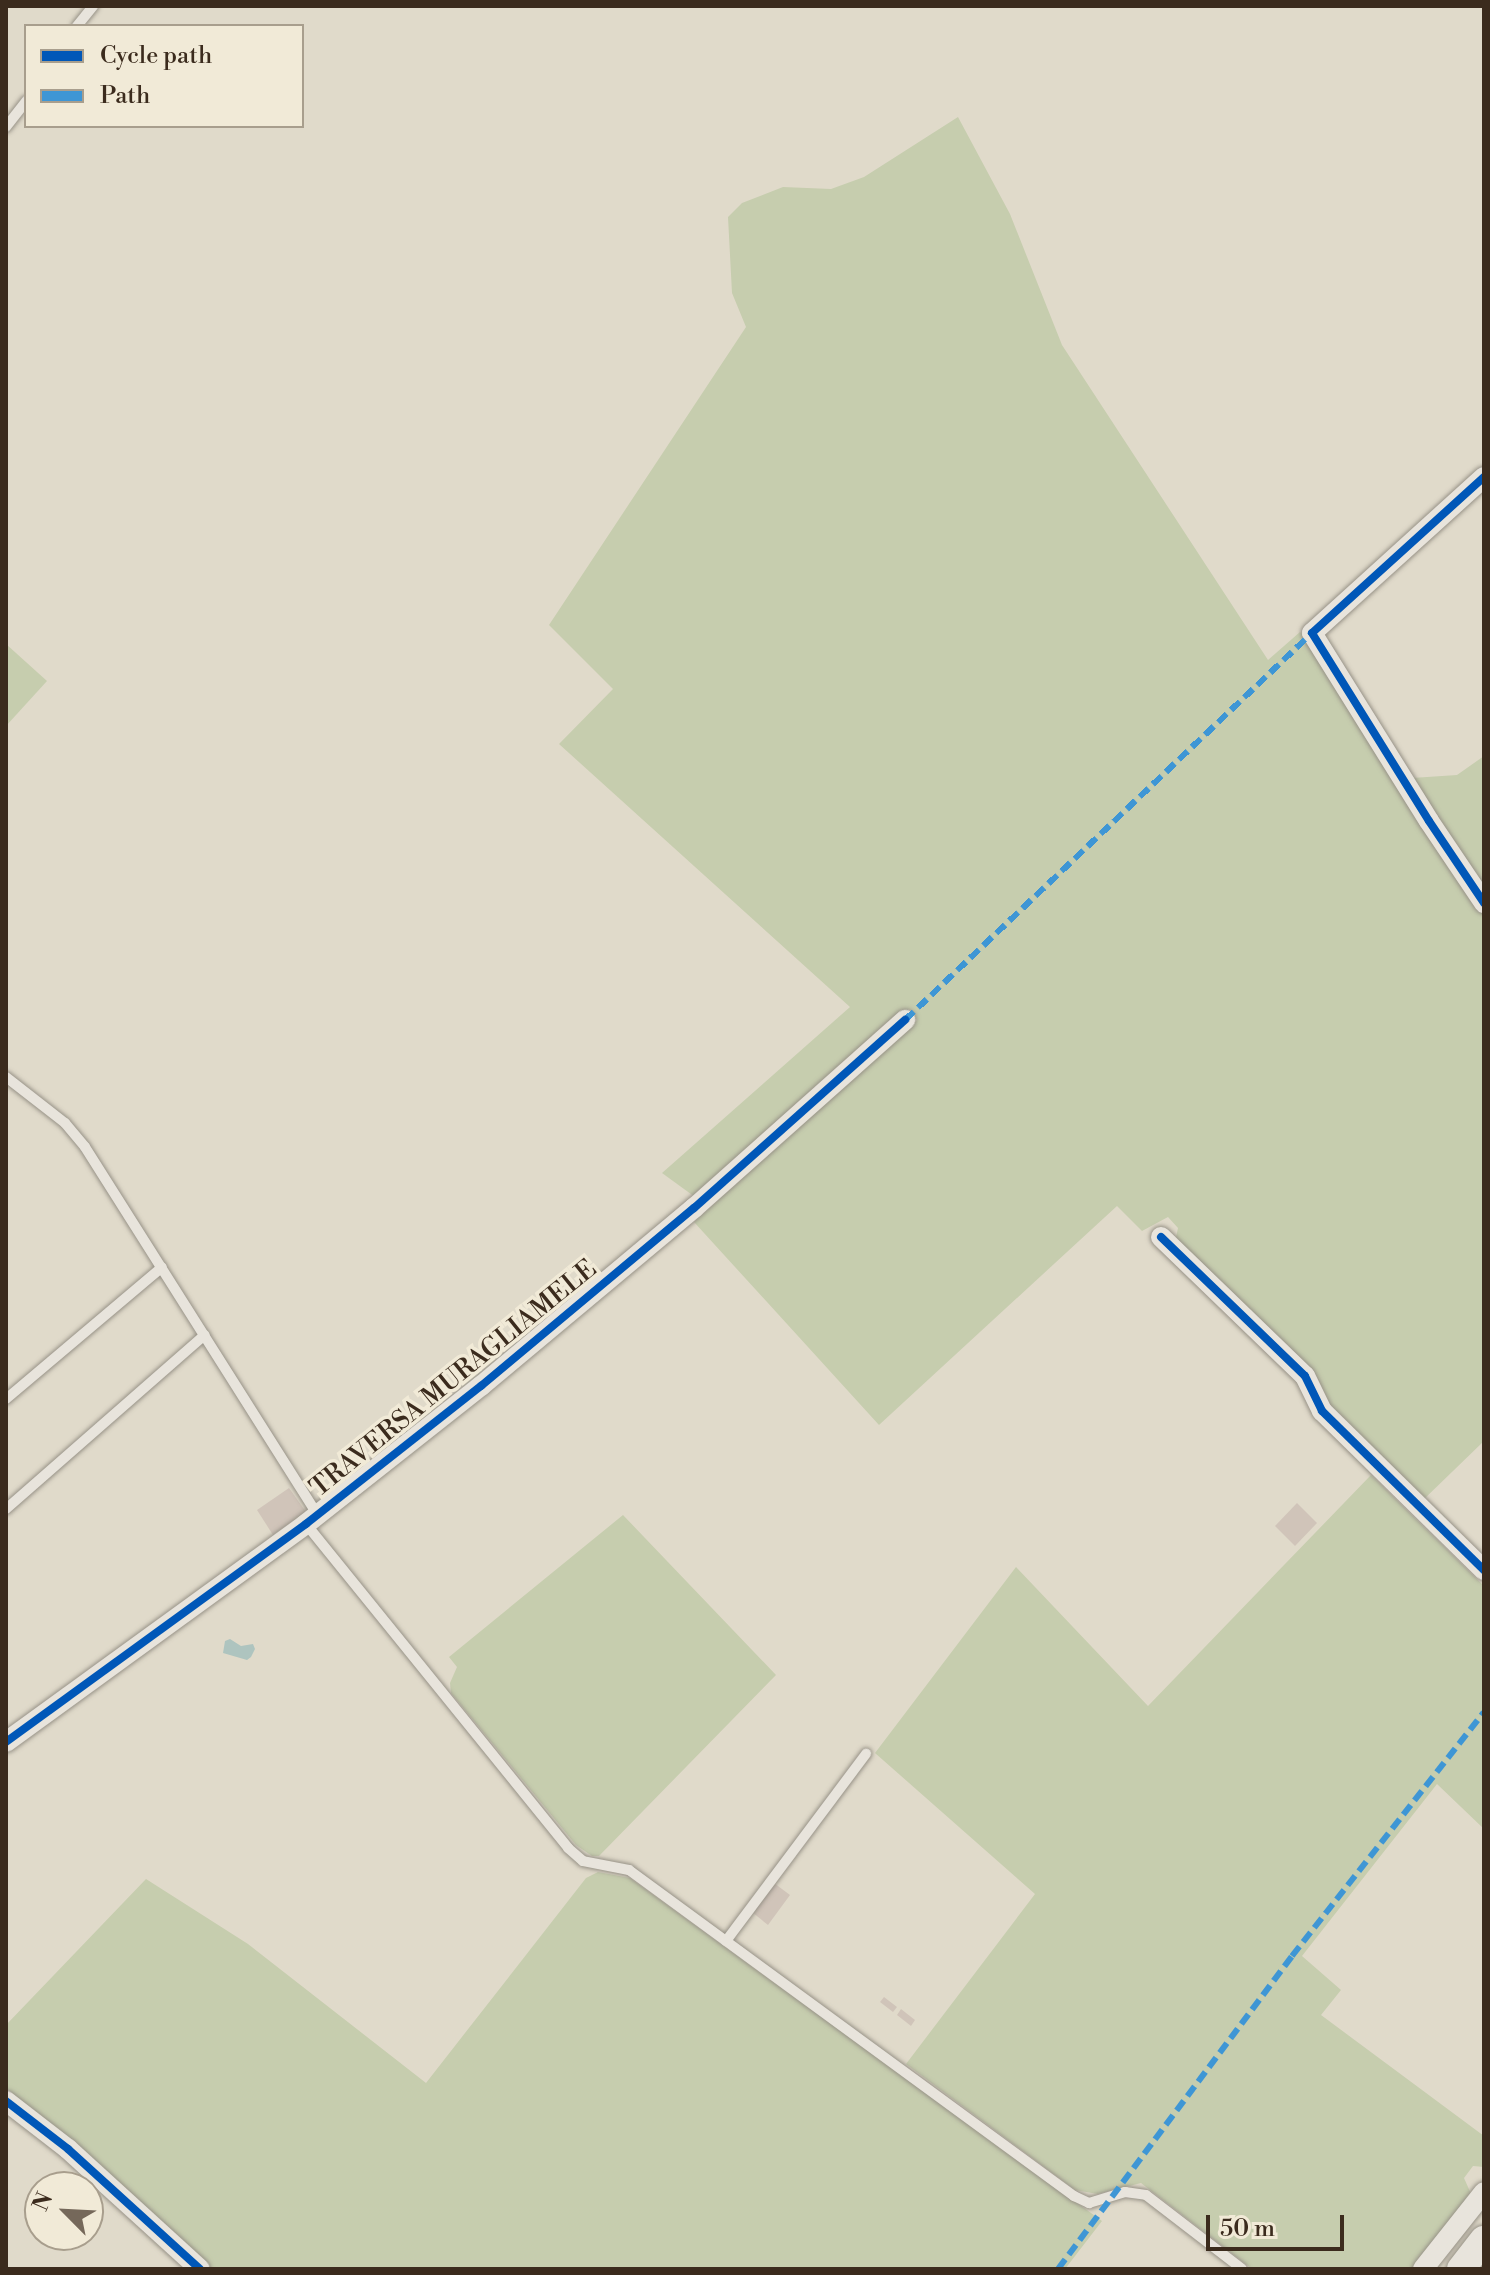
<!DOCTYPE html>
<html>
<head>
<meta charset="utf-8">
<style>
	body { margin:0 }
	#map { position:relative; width:1490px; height:2275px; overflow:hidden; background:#e0daca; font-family:"Libre Bodoni",serif }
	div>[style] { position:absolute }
	.green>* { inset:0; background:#c6cdae }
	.water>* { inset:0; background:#aec4bf }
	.building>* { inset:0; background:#d0c4b9 }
	.roads { filter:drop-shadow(0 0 2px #979287) drop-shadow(0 0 2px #979287) }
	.service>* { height:10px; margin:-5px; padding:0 5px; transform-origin:5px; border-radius:5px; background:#e8e4dc }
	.minor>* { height:20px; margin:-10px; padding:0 10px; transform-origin:10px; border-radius:10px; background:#e8e4dc }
	.secondary>* { height:28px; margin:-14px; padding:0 14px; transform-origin:14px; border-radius:14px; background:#e8e4dc }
	.quiet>* { height:6px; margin-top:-3px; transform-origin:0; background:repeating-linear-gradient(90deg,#3e96d5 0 12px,transparent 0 18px) }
	.cycleway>* { height:8px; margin:-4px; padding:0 4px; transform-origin:4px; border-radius:4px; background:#0057b8 }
	span { translate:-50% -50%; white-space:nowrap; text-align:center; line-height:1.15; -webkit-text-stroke:7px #f1ead7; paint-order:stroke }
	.street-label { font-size:26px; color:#3b2b1d }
	.frame { position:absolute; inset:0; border:8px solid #3b2b1d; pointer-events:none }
	.legend { position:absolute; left:24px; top:24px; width:280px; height:104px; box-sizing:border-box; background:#f1ead7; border:2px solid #a89e8d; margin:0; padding:10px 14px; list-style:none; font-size:24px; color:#3b2b1d }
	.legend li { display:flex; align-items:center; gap:16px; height:40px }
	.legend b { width:40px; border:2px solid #a89e8d }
	.north { position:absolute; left:24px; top:2171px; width:80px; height:80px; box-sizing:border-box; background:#f1ead7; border:2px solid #a89e8d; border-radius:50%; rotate:294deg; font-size:22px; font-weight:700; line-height:32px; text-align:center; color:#3b2b1d }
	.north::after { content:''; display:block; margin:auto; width:28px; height:36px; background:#75685a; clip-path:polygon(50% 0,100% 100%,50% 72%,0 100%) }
	.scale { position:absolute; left:1206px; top:2215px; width:138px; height:36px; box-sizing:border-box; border:4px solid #3b2b1d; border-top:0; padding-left:10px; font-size:24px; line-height:28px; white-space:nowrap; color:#3b2b1d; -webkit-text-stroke:6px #f1ead7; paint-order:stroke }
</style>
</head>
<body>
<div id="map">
	<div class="green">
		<div style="clip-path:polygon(958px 117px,1010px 214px,1062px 345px,1268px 660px,1300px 632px,1312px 644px,1484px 914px,1484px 1441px,1422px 1501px,1327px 1408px,1175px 1242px,1178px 1228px,1168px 1217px,1142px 1231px,1117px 1206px,879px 1425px,694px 1222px,917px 1020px,909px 1009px,695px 1197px,662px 1173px,850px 1007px,559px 744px,613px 689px,549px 625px,746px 327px,732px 293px,728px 217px,742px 203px,783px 187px,831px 189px,864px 177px)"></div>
		<div style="clip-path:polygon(6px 644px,47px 681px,6px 726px)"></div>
		<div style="clip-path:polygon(1484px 756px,1484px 887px,1412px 778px,1457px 775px)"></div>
		<div style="clip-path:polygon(1371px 1475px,1484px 1586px,1484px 1829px,1437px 1784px,1302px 1956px,1341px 1990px,1321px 2015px,1484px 2136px,1484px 2167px,1473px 2166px,1464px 2178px,1472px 2196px,1414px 2269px,1252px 2269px,1141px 2183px,1098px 2194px,1075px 2190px,906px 2064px,1035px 1894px,875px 1753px,1016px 1567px,1148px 1706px)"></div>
		<div style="clip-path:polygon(623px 1515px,776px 1675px,599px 1856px,592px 1856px,576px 1845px,451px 1693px,450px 1683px,457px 1667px,449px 1657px)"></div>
		<div style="clip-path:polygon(598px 1872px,630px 1878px,1102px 2221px,1065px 2269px,209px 2269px,77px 2146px,6px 2088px,6px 2025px,146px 1879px,248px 1944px,426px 2083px,586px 1878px)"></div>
	</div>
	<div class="water">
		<div style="clip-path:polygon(230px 1639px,241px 1646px,253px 1644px,255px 1649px,251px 1657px,247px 1660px,223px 1653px,225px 1641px)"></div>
	</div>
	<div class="building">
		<div style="clip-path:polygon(289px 1488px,306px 1512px,273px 1535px,257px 1510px)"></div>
		<div style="clip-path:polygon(1297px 1503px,1317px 1523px,1295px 1546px,1275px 1526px)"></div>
		<div style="clip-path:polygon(774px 1883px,790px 1895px,768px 1925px,752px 1912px)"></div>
		<div style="clip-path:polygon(884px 1997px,897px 2007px,893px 2012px,880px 2002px)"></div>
		<div style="clip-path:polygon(901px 2009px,915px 2020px,911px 2026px,897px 2015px)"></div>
	</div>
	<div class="roads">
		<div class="service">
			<div style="left:77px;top:26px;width:26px;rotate:-51deg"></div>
			<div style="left:6px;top:127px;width:33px;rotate:-52deg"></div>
			<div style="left:6px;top:1077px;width:75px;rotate:37.9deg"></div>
			<div style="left:65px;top:1123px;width:31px;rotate:50deg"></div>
			<div style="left:85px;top:1147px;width:436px;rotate:57.7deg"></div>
			<div style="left:6px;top:1399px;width:204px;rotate:-40.2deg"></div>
			<div style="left:6px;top:1509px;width:264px;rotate:-41.2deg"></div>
			<div style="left:306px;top:1524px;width:417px;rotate:51deg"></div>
			<div style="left:568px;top:1848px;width:20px;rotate:41deg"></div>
			<div style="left:583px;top:1861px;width:47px;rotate:11.1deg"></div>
			<div style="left:629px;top:1870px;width:552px;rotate:36.23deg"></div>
			<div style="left:1074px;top:2196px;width:17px;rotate:25deg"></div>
			<div style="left:1089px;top:2203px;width:38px;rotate:-17deg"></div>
			<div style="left:1125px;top:2192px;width:21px;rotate:8deg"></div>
			<div style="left:1146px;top:2195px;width:121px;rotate:37.6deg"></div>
			<div style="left:726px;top:1941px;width:234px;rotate:-53.2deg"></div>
		</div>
		<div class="minor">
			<div style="left:1484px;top:477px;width:232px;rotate:137.8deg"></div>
			<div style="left:1312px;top:633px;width:221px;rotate:58.1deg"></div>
			<div style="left:1429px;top:821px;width:99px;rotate:56.1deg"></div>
			<div style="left:1161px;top:1237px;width:200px;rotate:44deg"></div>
			<div style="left:1305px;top:1376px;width:39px;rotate:64deg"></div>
			<div style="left:1322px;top:1411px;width:227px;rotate:44.5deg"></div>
			<div style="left:6px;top:1742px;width:371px;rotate:-36deg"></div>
			<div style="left:306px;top:1524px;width:223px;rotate:-38.3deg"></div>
			<div style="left:481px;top:1386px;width:278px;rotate:-39.9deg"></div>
			<div style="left:694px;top:1208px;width:283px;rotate:-41.7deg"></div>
			<div style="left:6px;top:2101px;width:78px;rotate:37.7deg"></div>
			<div style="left:68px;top:2149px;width:178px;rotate:42.3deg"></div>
			<div style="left:1423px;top:2269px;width:98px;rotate:-51.6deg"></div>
		</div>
		<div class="secondary">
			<div style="left:1461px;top:2269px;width:37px;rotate:-52deg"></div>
		</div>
	</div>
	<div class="quiet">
		<div style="left:905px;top:1020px;width:562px;rotate:-43.56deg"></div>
		<div style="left:1058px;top:2269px;width:391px;rotate:-53.2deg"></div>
		<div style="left:1292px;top:1956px;width:310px;rotate:-51.8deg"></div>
	</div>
	<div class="cycleway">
		<div style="left:1484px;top:477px;width:232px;rotate:137.8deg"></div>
		<div style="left:1312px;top:633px;width:221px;rotate:58.1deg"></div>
		<div style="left:1429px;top:821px;width:99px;rotate:56.1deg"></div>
		<div style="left:1161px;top:1237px;width:200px;rotate:44deg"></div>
		<div style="left:1305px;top:1376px;width:39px;rotate:64deg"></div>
		<div style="left:1322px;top:1411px;width:227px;rotate:44.5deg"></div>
		<div style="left:6px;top:1742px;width:371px;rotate:-36deg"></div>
		<div style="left:306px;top:1524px;width:223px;rotate:-38.3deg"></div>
		<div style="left:481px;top:1386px;width:278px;rotate:-39.9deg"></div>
		<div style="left:694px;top:1208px;width:283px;rotate:-41.7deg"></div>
		<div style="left:6px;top:2101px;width:78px;rotate:37.7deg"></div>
		<div style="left:68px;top:2149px;width:178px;rotate:42.3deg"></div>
	</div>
	<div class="street-label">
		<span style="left:454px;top:1379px;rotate:-39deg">TRAVERSA MURAGLIAMELE</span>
	</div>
	<div class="frame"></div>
	<ul class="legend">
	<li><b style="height:10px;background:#0057b8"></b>Cycle path</li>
	<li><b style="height:10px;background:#3e96d5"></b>Path</li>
	</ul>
	<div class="north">N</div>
	<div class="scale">50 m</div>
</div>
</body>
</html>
